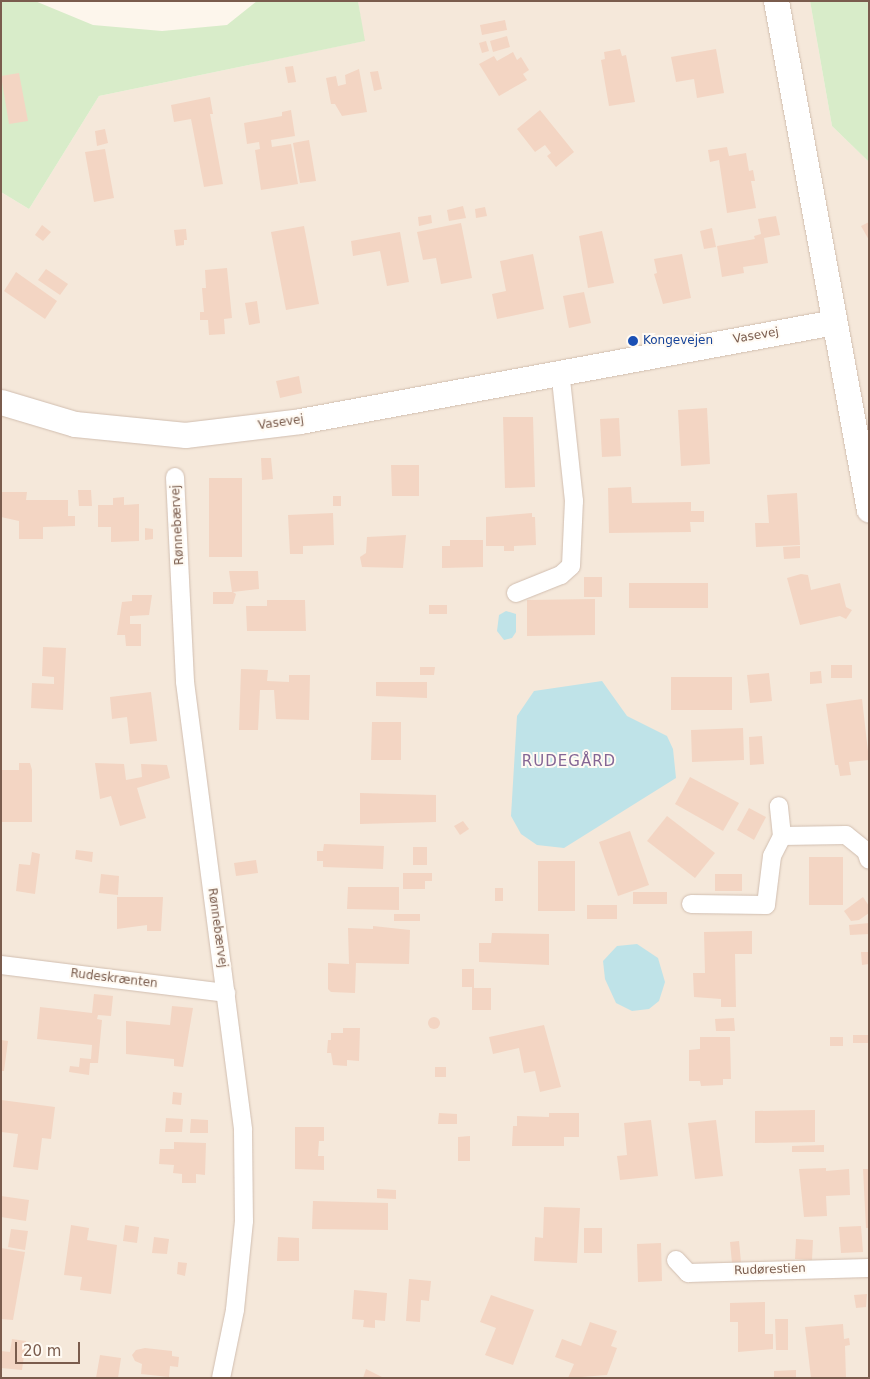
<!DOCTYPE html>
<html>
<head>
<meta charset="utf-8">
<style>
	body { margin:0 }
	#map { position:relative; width:870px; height:1379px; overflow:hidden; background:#fdf6ec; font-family:"DejaVu Sans",sans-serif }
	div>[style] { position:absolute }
	.residential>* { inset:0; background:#f5e8da }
	.green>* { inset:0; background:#d8ecc9 }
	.water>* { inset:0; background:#bfe3e8 }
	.building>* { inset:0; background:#f3d5c3 }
	.round { border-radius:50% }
	.roads { filter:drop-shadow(0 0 1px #d1beb0) drop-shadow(0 0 1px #d1beb0) }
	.street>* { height:18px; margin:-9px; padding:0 9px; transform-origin:9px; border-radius:9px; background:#fff }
	.secondary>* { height:25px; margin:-12.5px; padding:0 12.5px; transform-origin:12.5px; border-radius:12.5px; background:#fff }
	.dots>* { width:14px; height:14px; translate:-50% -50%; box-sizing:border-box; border:2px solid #fffaf3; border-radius:50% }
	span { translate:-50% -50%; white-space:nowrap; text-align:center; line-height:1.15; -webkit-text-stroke:4px #fffaf3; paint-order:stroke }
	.street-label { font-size:12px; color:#7a5c4d }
	.transit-label { font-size:12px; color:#164399 }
	.left { translate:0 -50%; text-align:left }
	.quarter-label { font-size:15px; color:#846695; letter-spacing:1px }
	.frame { position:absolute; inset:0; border:2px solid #7a5c4d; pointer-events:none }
	.scale { position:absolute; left:15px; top:1342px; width:65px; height:22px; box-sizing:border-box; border:2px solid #7a5c4d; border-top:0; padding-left:6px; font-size:15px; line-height:18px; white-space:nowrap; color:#7a5c4d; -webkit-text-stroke:4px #fffaf3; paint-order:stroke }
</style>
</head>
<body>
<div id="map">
	<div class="residential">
		<div style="clip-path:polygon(358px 1px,810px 1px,832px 126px,869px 162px,869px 1378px,1px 1378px,1px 192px,29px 209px,99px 96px,364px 41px)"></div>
	</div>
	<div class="green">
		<div style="clip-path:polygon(1px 1px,35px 1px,93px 25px,162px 31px,227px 25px,257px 1px,358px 1px,365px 41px,99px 96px,29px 209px,1px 192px)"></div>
		<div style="clip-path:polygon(810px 1px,869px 1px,869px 162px,832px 126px)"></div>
	</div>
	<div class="water">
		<div style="clip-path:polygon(506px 611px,516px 614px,516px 632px,512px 638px,504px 640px,497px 631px,499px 615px)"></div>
		<div style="clip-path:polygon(602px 681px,627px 716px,667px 736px,673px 749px,676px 778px,564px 848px,537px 845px,521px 834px,511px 816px,517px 716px,534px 691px)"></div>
		<div style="clip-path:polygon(637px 944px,658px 958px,665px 982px,659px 1001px,649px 1009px,632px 1011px,616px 1003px,605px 979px,603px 961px,617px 946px)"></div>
	</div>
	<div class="building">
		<div style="clip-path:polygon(505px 20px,507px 30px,482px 35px,480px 25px)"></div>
		<div style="clip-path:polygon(507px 36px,510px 47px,493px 52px,490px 41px)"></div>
		<div style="clip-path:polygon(486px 41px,489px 51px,482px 53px,479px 43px)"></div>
		<div style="clip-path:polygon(620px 49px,622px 56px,626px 55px,635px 102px,609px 106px,601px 60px,605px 59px,604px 52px)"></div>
		<div style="clip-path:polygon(716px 49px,724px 93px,697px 98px,694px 79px,676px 82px,671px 57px)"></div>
		<div style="clip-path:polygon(513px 52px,517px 60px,521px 57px,529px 70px,523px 74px,527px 80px,499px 96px,479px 64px,494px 56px,497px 61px)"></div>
		<div style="clip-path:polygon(293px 66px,296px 82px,288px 83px,285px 67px)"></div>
		<div style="clip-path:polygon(359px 69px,367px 112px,342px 116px,335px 104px,331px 104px,326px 78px,336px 76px,338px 86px,346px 84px,345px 75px)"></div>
		<div style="clip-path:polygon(378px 71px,382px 89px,374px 91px,370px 72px)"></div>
		<div style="clip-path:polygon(19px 73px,28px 121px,9px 124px,1px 76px)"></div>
		<div style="clip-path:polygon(210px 97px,213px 114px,210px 114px,223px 184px,204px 187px,191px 119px,174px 122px,171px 105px)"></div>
		<div style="clip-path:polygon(291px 110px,295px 136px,271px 140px,272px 147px,291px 144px,298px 184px,261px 190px,255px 150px,260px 149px,259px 142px,247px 144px,244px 123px,282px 116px,282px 112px)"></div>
		<div style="clip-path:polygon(540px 110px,574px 152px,556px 167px,547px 156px,551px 153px,545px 145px,535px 152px,517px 129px)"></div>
		<div style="clip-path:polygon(105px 129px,108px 143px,97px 146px,95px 131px)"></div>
		<div style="clip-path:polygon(309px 140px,316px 181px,300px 183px,293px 143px)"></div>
		<div style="clip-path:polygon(727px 147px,729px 156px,746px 153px,749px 171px,753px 170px,755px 181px,751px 181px,756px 208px,727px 213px,719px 160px,710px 162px,708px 150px)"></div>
		<div style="clip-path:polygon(105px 149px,114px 198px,94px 202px,85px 152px)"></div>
		<div style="clip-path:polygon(463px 206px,466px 218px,449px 221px,447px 210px)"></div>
		<div style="clip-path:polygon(485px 207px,487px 216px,476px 218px,475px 209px)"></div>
		<div style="clip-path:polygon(431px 215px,432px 223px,419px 226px,418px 217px)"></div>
		<div style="clip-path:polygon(776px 216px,780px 235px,764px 238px,768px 263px,743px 267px,744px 273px,722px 277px,717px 246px,755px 239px,754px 236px,761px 234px,758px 219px)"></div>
		<div style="clip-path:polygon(869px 222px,869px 240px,861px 226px)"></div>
		<div style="clip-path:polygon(461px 223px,472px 278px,441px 284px,436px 258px,423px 260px,417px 232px)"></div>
		<div style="clip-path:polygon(42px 225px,51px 232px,43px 241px,35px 235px)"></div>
		<div style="clip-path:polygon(304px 226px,319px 304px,286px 310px,271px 232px)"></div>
		<div style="clip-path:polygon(712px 228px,716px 247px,704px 249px,700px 231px)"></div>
		<div style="clip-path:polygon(186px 229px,187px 240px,184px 240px,184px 245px,176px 246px,174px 230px)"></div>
		<div style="clip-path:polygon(602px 231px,614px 283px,588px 288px,579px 236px)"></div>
		<div style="clip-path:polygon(400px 232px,409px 282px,387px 286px,380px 251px,353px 256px,351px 241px)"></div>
		<div style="clip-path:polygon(533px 254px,544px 309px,497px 319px,492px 294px,506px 291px,500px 261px)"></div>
		<div style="clip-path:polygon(682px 254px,691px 298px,663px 304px,654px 274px,657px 273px,654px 259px)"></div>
		<div style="clip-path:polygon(227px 268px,232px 318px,224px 319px,225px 334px,209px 335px,208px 320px,200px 320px,200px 312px,204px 312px,202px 288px,206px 288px,205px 270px)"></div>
		<div style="clip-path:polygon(46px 269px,68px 284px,60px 295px,38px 280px)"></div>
		<div style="clip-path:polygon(16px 272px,57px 301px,45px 319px,4px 291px)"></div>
		<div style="clip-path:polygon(584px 292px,591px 323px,569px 328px,563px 296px)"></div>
		<div style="clip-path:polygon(257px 301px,260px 323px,249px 325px,245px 303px)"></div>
		<div style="clip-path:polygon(299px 376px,302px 393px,280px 398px,276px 381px)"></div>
		<div style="clip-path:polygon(707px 408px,710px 464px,681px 466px,678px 410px)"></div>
		<div style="clip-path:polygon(503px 417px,533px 417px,535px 487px,505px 488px)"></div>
		<div style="clip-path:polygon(619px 418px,621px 456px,602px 457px,600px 419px)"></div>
		<div style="clip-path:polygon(261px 458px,271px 458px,273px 479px,262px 480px)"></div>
		<div style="clip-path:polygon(391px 465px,419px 465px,419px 496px,392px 496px)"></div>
		<div style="clip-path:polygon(209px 478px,242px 478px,242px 557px,209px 557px)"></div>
		<div style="clip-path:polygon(631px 487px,632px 503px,691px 502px,691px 511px,704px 511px,704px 522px,690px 522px,691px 532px,609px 533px,608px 488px)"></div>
		<div style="clip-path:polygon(78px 490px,91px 490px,92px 506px,79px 506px)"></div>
		<div style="clip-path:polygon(1px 492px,27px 492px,26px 500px,68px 500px,68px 516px,75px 516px,75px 526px,43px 527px,43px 539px,19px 539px,19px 521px,1px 517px)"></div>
		<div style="clip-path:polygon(797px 493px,800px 545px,756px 547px,755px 523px,769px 523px,767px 495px)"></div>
		<div style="clip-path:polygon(333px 496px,341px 496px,341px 506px,333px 506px)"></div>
		<div style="clip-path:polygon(124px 497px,124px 505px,139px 504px,139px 541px,111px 542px,111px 527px,98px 527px,98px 505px,113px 505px,113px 498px)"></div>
		<div style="clip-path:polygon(333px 513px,334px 545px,303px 546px,303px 554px,290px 554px,288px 515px)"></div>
		<div style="clip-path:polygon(532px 513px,532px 517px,535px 517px,536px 545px,514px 546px,514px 551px,504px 551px,504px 546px,486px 546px,486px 517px)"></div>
		<div style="clip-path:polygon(145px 528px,153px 529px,153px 539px,145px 540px)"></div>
		<div style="clip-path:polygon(406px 535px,403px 568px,362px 567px,360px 557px,366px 553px,367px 537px)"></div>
		<div style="clip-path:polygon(450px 540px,483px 540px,483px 567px,442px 568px,442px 546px,450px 546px)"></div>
		<div style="clip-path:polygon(800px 546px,800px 558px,784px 559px,783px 547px)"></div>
		<div style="clip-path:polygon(229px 571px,258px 571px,259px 589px,233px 592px,236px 594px,233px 604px,213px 604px,213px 592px,232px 592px)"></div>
		<div style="clip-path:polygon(801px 574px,808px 575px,811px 590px,840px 583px,846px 607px,852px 610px,846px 619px,840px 616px,800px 625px,787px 578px)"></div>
		<div style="clip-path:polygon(584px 577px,602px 577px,602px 597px,584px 597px)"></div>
		<div style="clip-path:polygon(629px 583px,708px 583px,708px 608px,629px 608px)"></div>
		<div style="clip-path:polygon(132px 595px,152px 595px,149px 615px,130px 616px,130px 624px,141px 624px,141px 646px,126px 646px,125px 635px,117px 635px,122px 602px,132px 601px)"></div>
		<div style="clip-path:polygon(595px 599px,595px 635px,527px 636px,527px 600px)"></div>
		<div style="clip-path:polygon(267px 600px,305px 600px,306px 631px,247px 631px,246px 606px,267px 606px)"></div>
		<div style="clip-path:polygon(429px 605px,447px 605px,447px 614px,429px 614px)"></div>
		<div style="clip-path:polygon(43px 647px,66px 648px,63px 710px,31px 708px,32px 683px,54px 684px,54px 677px,42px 676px)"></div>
		<div style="clip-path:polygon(831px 665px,852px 665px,852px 678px,831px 678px)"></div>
		<div style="clip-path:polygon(420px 667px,435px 667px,434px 675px,420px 675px)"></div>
		<div style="clip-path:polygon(241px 669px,268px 670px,267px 681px,289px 682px,289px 675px,310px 675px,309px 720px,276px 719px,274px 690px,260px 690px,258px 730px,239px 730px)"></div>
		<div style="clip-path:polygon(821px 671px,822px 683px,810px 684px,810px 672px)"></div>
		<div style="clip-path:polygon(769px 673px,772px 701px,750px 703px,747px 675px)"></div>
		<div style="clip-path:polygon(671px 677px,732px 677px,732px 710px,671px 710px)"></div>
		<div style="clip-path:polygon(376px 682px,427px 682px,427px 698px,376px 696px)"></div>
		<div style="clip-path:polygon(151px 692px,157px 741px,130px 744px,127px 717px,112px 719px,110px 697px)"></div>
		<div style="clip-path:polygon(862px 699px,869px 760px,849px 762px,851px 775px,840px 776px,838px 765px,835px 765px,826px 704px)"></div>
		<div style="clip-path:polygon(372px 722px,401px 722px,401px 760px,371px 760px)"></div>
		<div style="clip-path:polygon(743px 728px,744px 760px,692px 762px,691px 730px)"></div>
		<div style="clip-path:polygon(762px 736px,764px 764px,750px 765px,749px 737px)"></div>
		<div style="clip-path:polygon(19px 763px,30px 763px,32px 770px,32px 822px,1px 822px,1px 770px,19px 770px)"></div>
		<div style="clip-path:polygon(95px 763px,124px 764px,126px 780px,142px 777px,141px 764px,167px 765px,170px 778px,137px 788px,146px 818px,120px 826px,111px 796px,100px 799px)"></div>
		<div style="clip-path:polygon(690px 777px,739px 803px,723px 831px,675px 804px)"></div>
		<div style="clip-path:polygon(360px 793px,436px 795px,436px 822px,360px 824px)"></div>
		<div style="clip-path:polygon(749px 808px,766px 817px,754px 840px,737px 830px)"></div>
		<div style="clip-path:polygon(667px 816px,715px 853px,695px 878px,647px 841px)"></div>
		<div style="clip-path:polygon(463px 821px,469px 829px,460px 835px,454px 826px)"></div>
		<div style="clip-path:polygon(630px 831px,649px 885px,618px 896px,599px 842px)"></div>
		<div style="clip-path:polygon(324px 844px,384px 846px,383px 869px,323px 867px,323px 861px,317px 861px,317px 851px,323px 851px)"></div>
		<div style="clip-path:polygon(413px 847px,427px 847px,427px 865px,413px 865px)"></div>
		<div style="clip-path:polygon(76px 850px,93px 852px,92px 862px,75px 859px)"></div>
		<div style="clip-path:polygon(32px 852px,40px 854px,35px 894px,16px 891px,19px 864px,30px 865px)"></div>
		<div style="clip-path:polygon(809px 857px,843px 857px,843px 905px,809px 905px)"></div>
		<div style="clip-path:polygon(256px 860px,258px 873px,236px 876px,234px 863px)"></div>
		<div style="clip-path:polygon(538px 861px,575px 861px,575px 911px,538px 911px)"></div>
		<div style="clip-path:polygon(403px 873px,432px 873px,432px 881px,425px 881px,425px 889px,403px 889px)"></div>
		<div style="clip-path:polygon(101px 874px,119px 876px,118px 895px,99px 893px)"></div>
		<div style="clip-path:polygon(715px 874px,742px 874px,742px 891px,715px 891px)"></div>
		<div style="clip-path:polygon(348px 887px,399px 887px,399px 910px,347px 909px)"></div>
		<div style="clip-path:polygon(495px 888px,503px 888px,503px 901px,495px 901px)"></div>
		<div style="clip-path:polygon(633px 892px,667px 892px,667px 904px,633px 904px)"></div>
		<div style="clip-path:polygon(117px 897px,163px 897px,161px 931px,147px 931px,147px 925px,117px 929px)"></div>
		<div style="clip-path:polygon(863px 897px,869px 906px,869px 913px,859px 920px,851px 921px,844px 911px)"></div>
		<div style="clip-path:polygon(587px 905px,617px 905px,617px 919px,587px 919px)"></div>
		<div style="clip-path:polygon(394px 914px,420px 914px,420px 921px,394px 921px)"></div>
		<div style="clip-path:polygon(869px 923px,869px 934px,850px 935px,849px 925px)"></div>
		<div style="clip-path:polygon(373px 926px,410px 930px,409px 964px,356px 963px,355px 993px,331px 992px,328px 989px,328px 963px,349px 964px,348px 928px,373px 929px)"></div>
		<div style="clip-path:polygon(752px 931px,752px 954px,735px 954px,736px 1007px,721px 1007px,721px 999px,694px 997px,693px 973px,705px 973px,704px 932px)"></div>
		<div style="clip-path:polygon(492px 933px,549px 934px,549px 965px,479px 962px,479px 943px,491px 943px)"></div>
		<div style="clip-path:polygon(861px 952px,869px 952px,869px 964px,862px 965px)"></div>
		<div style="clip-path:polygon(462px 969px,474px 969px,474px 988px,491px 988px,491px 1010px,472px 1010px,472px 987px,462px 987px)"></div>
		<div style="clip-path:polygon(94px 994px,113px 996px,111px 1016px,98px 1015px,97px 1019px,102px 1020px,98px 1063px,90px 1063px,89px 1075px,69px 1072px,70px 1066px,79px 1067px,80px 1058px,91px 1059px,92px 1045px,37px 1039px,40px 1007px,92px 1013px)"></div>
		<div style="clip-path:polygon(172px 1006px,193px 1008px,183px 1067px,174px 1066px,174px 1059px,126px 1054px,126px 1021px,170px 1025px)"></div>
		<div class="round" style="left:428px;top:1017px;width:12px;height:12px"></div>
		<div style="clip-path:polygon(734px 1018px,735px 1031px,716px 1031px,715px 1019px)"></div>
		<div style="clip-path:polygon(544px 1025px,561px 1087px,540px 1092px,535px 1071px,524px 1073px,519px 1048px,493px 1054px,489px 1037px)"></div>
		<div style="clip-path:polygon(343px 1028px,360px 1028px,359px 1061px,347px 1060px,347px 1066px,333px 1065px,331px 1053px,327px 1053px,328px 1040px,331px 1040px,331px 1033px,343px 1033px)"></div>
		<div style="clip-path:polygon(853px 1035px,868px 1035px,868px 1043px,853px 1043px)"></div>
		<div style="clip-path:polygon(700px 1037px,730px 1037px,731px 1079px,723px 1079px,723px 1085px,701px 1086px,700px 1081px,689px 1081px,689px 1050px,700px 1049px)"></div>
		<div style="clip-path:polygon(830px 1037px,843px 1037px,843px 1046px,830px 1046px)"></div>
		<div style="clip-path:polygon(1px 1040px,8px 1041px,4px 1071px,1px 1071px)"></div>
		<div style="clip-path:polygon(435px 1067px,446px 1067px,446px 1077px,435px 1077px)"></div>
		<div style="clip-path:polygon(173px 1092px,182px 1093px,181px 1105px,172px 1104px)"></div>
		<div style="clip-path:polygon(1px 1100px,55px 1107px,51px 1139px,42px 1138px,38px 1170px,13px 1167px,18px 1134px,1px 1132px)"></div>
		<div style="clip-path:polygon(815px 1110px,815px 1142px,755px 1143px,755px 1111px)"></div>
		<div style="clip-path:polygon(439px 1113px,457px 1114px,457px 1124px,438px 1124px)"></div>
		<div style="clip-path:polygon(549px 1113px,579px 1113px,579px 1137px,564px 1137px,564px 1146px,512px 1146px,513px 1126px,517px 1126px,517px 1116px,549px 1117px)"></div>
		<div style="clip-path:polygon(166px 1118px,183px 1119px,182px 1132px,165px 1132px)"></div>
		<div style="clip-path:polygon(191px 1119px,208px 1120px,208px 1133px,190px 1133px)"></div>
		<div style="clip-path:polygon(651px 1120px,658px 1176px,620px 1180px,617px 1156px,627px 1155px,624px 1123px)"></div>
		<div style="clip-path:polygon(716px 1120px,723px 1176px,695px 1179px,688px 1123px)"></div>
		<div style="clip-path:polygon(295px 1127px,324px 1127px,324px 1141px,319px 1141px,318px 1156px,324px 1156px,324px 1170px,295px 1169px)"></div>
		<div style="clip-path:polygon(470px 1136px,470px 1161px,458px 1161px,458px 1137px)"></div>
		<div style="clip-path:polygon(174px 1142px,206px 1143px,205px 1175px,196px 1174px,196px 1183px,182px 1183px,182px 1174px,173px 1173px,174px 1165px,159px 1164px,160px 1149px,174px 1149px)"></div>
		<div style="clip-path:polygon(824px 1145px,824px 1152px,792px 1152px,792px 1146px)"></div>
		<div style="clip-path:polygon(826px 1168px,826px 1171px,849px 1169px,850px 1195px,826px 1196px,827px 1216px,804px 1217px,799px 1169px)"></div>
		<div style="clip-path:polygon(863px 1169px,869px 1169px,869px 1228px,866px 1228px)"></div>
		<div style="clip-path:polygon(377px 1189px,396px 1190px,396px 1199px,377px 1198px)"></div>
		<div style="clip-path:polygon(1px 1196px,29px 1200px,26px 1221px,1px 1217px)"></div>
		<div style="clip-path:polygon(313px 1201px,388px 1203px,388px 1230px,312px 1229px)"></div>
		<div style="clip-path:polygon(544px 1207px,580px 1208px,577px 1263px,534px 1261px,535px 1237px,543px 1238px)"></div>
		<div style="clip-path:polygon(71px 1225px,89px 1228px,87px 1240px,117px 1245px,111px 1294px,80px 1290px,82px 1277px,64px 1275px)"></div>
		<div style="clip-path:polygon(125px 1225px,139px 1227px,137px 1243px,123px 1241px)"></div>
		<div style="clip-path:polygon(861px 1226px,863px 1252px,841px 1253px,839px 1227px)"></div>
		<div style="clip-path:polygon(584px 1228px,602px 1228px,602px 1253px,584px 1253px)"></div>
		<div style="clip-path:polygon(11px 1229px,28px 1231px,25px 1250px,8px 1247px)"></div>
		<div style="clip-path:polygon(154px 1237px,169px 1239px,167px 1254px,152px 1253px)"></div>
		<div style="clip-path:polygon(278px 1237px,299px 1238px,299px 1261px,277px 1261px)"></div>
		<div style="clip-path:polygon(796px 1239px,813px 1240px,812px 1260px,795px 1259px)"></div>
		<div style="clip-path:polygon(739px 1241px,741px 1262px,732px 1263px,730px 1242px)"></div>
		<div style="clip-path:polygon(661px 1243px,662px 1281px,638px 1282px,637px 1244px)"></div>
		<div style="clip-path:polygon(1px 1248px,25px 1252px,13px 1320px,1px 1319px)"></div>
		<div style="clip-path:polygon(178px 1262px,187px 1263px,185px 1276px,177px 1274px)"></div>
		<div style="clip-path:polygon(409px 1279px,431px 1281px,429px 1301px,421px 1300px,420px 1322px,406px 1321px)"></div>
		<div style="clip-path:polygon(354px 1290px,387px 1293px,385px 1321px,375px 1320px,375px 1328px,363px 1327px,364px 1320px,352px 1319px)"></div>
		<div style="clip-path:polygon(867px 1294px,866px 1307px,856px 1308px,854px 1295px)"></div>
		<div style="clip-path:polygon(491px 1295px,534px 1310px,513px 1365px,485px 1355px,496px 1328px,480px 1322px)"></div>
		<div style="clip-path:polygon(765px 1302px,765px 1334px,773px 1334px,773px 1349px,738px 1352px,738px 1322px,730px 1322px,730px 1303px)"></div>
		<div style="clip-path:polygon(775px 1319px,788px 1319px,788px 1350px,776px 1350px)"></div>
		<div style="clip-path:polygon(590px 1322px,617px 1331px,611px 1346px,617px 1348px,607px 1375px,568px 1378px,574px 1364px,555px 1357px,562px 1339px,581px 1346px)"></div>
		<div style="clip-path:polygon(843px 1324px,844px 1339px,849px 1338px,850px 1345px,845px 1346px,846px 1378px,811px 1378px,805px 1327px)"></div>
		<div style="clip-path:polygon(12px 1339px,26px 1341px,22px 1370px,1px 1368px,1px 1351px,10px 1352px)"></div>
		<div style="clip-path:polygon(145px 1348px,172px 1351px,172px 1356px,179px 1357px,178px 1367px,170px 1366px,169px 1377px,141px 1374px,142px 1364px,135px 1361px,132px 1355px,136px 1350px)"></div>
		<div style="clip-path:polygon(100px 1355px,121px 1358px,118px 1378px,96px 1378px)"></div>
		<div style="clip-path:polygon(366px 1369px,384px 1378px,363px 1378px)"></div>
		<div style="clip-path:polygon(796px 1370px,796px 1378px,774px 1378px,774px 1371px)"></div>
	</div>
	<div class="roads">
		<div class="street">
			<div style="left:175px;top:477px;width:205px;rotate:87.2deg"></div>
			<div style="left:185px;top:682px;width:452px;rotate:82.6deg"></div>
			<div style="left:243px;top:1130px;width:91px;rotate:89.4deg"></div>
			<div style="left:244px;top:1221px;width:89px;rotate:95.8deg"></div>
			<div style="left:235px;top:1310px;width:69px;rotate:101.6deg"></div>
			<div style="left:516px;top:593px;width:48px;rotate:-21.8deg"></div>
			<div style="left:561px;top:575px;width:13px;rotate:-42deg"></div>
			<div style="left:571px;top:566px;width:65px;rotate:-87.4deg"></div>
			<div style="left:574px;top:501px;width:131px;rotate:-96.1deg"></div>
			<div style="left:782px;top:836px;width:64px;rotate:-0.9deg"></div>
			<div style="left:846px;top:835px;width:26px;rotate:39deg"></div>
			<div style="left:866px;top:851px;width:9px;rotate:72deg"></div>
			<div style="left:691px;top:904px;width:75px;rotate:0.8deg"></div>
			<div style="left:766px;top:905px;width:49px;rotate:-83deg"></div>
			<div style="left:772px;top:856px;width:22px;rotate:-63deg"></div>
			<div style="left:782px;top:836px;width:30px;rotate:-96deg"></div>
			<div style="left:1px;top:965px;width:227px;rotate:7.1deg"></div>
			<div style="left:676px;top:1260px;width:18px;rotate:47deg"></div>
			<div style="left:688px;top:1273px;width:181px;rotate:-1.6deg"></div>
		</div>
		<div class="secondary">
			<div style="left:776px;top:1px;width:517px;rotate:79.65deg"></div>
			<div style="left:1px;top:402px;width:77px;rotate:16.6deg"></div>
			<div style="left:75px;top:424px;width:111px;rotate:5.7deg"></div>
			<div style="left:185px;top:435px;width:116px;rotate:-6.9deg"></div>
			<div style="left:300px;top:421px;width:543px;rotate:-10.5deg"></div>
		</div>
	</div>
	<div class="dots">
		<div style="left:633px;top:341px;background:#1a4fb4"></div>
	</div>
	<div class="street-label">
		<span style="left:756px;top:336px;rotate:-10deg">Vasevej</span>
		<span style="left:281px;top:423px;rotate:-8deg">Vasevej</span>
		<span style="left:178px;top:525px;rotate:-93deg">Rønnebærvej</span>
		<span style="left:217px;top:928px;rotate:82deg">Rønnebærvej</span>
		<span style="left:114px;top:979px;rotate:7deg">Rudeskrænten</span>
		<span style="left:770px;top:1270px;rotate:-2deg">Rudørestien</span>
	</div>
	<div class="transit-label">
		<span class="left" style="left:643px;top:341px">Kongevejen</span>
	</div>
	<div class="quarter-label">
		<span style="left:569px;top:762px">RUDEGÅRD</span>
	</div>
	<div class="frame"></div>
	<div class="scale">20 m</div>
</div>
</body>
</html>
